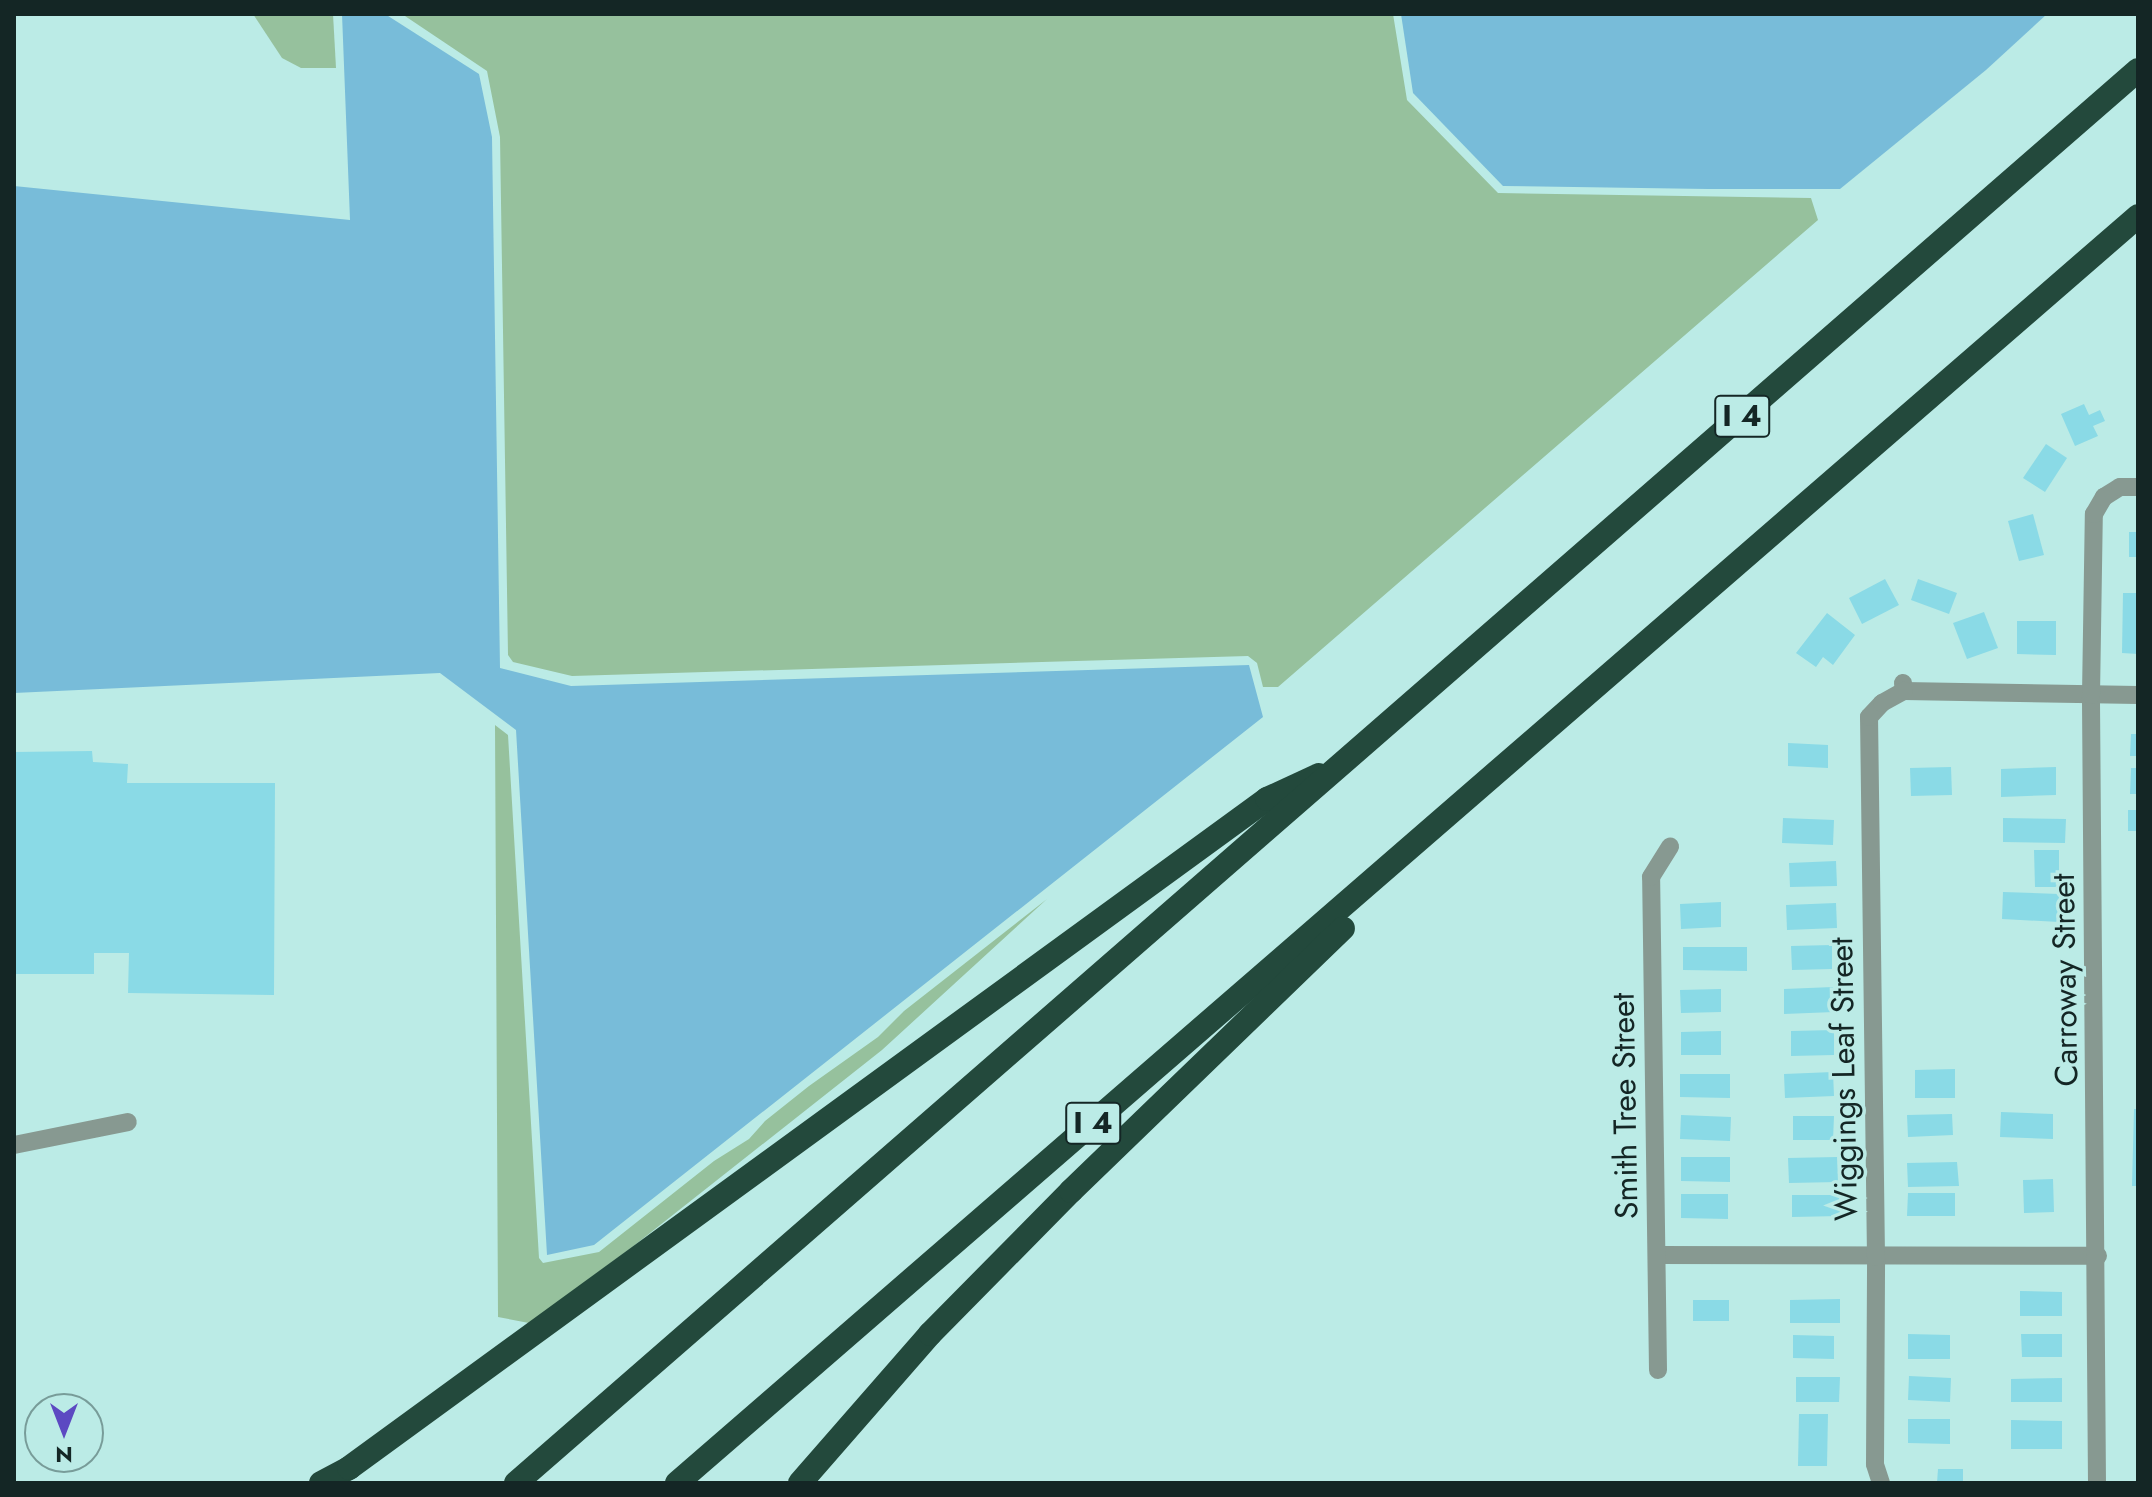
<!DOCTYPE html>
<html>
<head>
<meta charset="utf-8">
<style>
	body { margin:0 }
	#map { position:relative; width:2152px; height:1497px; overflow:hidden; background:#bbebe6; font-family:Jost,sans-serif }
	div>[style] { position:absolute }
	.green>* { inset:0; background:#96c19d }
	.water>* { inset:0; background:#78bcd9 }
	.building>* { inset:0; background:#8adae6 }
	.minor>* { height:18px; margin:-9px; padding:0 9px; transform-origin:9px; border-radius:9px; background:#879991 }
	.motorway>* { height:24px; margin:-12px; padding:0 12px; transform-origin:12px; border-radius:12px; background:#23493c }
	span { translate:-50% -50%; white-space:nowrap; text-align:center; line-height:1.15; -webkit-text-stroke:7px #bbebe6; paint-order:stroke }
	.shield-label span { padding:2px 6px; background:#bbebe6; border:2px solid; border-radius:6px; -webkit-text-stroke-width:0 }
	.shield-label { font-size:30px; color:#142625; font-weight:700 }
	.street-label { font-size:32px; color:#142625 }
	.frame { position:absolute; inset:0; border:16px solid #142625; pointer-events:none }
	.north { position:absolute; left:24px; top:1393px; width:80px; height:80px; box-sizing:border-box; background:#bbebe6; border:2px solid #789c99; border-radius:50%; rotate:180deg; font-size:22px; font-weight:700; line-height:32px; text-align:center; color:#142625 }
	.north::after { content:''; display:block; margin:auto; width:28px; height:36px; background:#5c49c2; clip-path:polygon(50% 0,100% 100%,50% 72%,0 100%) }
</style>
</head>
<body>
<div id="map">
	<div class="green">
		<div style="clip-path:polygon(253px 14px,333px 14px,336px 68px,301px 68px,282px 58px)"></div>
		<div style="clip-path:polygon(402px 14px,1393px 14px,1407px 100px,1498px 193px,1811px 198px,1818px 220px,1278px 687px,1263px 687px,1257px 663px,1248px 656px,572px 676px,513px 662px,508px 655px,500px 137px,487px 71px)"></div>
		<div style="clip-path:polygon(495px 725px,508px 735px,539px 1258px,543px 1263px,599px 1252px,714px 1161px,749px 1139px,765px 1121px,809px 1086px,878px 1037px,904px 1011px,1047px 899px,882px 1050px,631px 1248px,529px 1323px,498px 1317px)"></div>
	</div>
	<div class="water">
		<div style="clip-path:polygon(342px 14px,385px 14px,479px 74px,492px 137px,500px 668px,571px 686px,1249px 665px,1263px 717px,594px 1245px,547px 1255px,516px 730px,440px 673px,14px 693px,14px 186px,350px 220px)"></div>
		<div style="clip-path:polygon(1401px 14px,2047px 14px,1986px 70px,1840px 189px,1708px 189px,1503px 186px,1413px 93px)"></div>
	</div>
	<div class="building">
		<div style="clip-path:polygon(2084px 404px,2089px 415px,2100px 410px,2105px 421px,2093px 426px,2098px 436px,2075px 446px,2061px 414px)"></div>
		<div style="clip-path:polygon(2046px 444px,2067px 458px,2045px 492px,2023px 478px)"></div>
		<div style="clip-path:polygon(2033px 514px,2044px 555px,2019px 561px,2008px 521px)"></div>
		<div style="clip-path:polygon(2129px 532px,2138px 532px,2138px 557px,2129px 557px)"></div>
		<div style="clip-path:polygon(1885px 579px,1899px 605px,1862px 624px,1849px 598px)"></div>
		<div style="clip-path:polygon(1918px 579px,1957px 593px,1949px 614px,1911px 600px)"></div>
		<div style="clip-path:polygon(2123px 593px,2138px 593px,2138px 654px,2122px 653px)"></div>
		<div style="clip-path:polygon(1984px 612px,1998px 648px,1967px 659px,1953px 623px)"></div>
		<div style="clip-path:polygon(1827px 613px,1855px 635px,1833px 665px,1823px 657px,1816px 667px,1796px 653px)"></div>
		<div style="clip-path:polygon(2017px 621px,2056px 621px,2056px 655px,2017px 654px)"></div>
		<div style="clip-path:polygon(2131px 734px,2138px 734px,2138px 756px,2130px 756px)"></div>
		<div style="clip-path:polygon(1788px 743px,1828px 745px,1828px 768px,1788px 766px)"></div>
		<div style="clip-path:polygon(92px 751px,93px 762px,128px 764px,127px 783px,275px 783px,274px 995px,128px 993px,129px 953px,94px 953px,94px 974px,14px 974px,14px 752px)"></div>
		<div style="clip-path:polygon(1951px 767px,1952px 795px,1911px 796px,1910px 768px)"></div>
		<div style="clip-path:polygon(2056px 767px,2056px 795px,2001px 797px,2001px 769px)"></div>
		<div style="clip-path:polygon(2131px 768px,2138px 768px,2138px 794px,2130px 794px)"></div>
		<div style="clip-path:polygon(2128px 810px,2138px 810px,2138px 831px,2128px 831px)"></div>
		<div style="clip-path:polygon(1783px 818px,1834px 820px,1833px 845px,1782px 843px)"></div>
		<div style="clip-path:polygon(2003px 818px,2066px 819px,2065px 843px,2003px 842px)"></div>
		<div style="clip-path:polygon(2034px 850px,2059px 850px,2059px 887px,2035px 887px)"></div>
		<div style="clip-path:polygon(1836px 861px,1837px 886px,1790px 887px,1789px 863px)"></div>
		<div style="clip-path:polygon(2003px 892px,2059px 894px,2059px 922px,2002px 919px)"></div>
		<div style="clip-path:polygon(1721px 902px,1721px 927px,1681px 929px,1680px 904px)"></div>
		<div style="clip-path:polygon(1836px 903px,1837px 928px,1787px 930px,1786px 905px)"></div>
		<div style="clip-path:polygon(1832px 945px,1832px 969px,1792px 970px,1791px 946px)"></div>
		<div style="clip-path:polygon(1683px 947px,1747px 947px,1747px 971px,1683px 970px)"></div>
		<div style="clip-path:polygon(1833px 987px,1834px 1012px,1784px 1014px,1784px 989px)"></div>
		<div style="clip-path:polygon(1721px 989px,1721px 1012px,1681px 1013px,1680px 990px)"></div>
		<div style="clip-path:polygon(1834px 1030px,1834px 1055px,1791px 1056px,1791px 1031px)"></div>
		<div style="clip-path:polygon(1721px 1031px,1721px 1055px,1681px 1055px,1681px 1032px)"></div>
		<div style="clip-path:polygon(1955px 1069px,1955px 1098px,1915px 1098px,1915px 1070px)"></div>
		<div style="clip-path:polygon(1833px 1072px,1834px 1096px,1785px 1098px,1784px 1074px)"></div>
		<div style="clip-path:polygon(1680px 1074px,1730px 1074px,1730px 1098px,1680px 1097px)"></div>
		<div style="clip-path:polygon(2134px 1109px,2138px 1109px,2138px 1186px,2132px 1186px)"></div>
		<div style="clip-path:polygon(2001px 1112px,2053px 1114px,2053px 1139px,2000px 1137px)"></div>
		<div style="clip-path:polygon(1952px 1114px,1953px 1135px,1908px 1137px,1907px 1115px)"></div>
		<div style="clip-path:polygon(1681px 1115px,1731px 1117px,1730px 1141px,1680px 1139px)"></div>
		<div style="clip-path:polygon(1793px 1116px,1834px 1116px,1833px 1140px,1793px 1140px)"></div>
		<div style="clip-path:polygon(1681px 1157px,1730px 1157px,1730px 1182px,1681px 1181px)"></div>
		<div style="clip-path:polygon(1837px 1157px,1838px 1182px,1789px 1183px,1788px 1158px)"></div>
		<div style="clip-path:polygon(1957px 1162px,1959px 1186px,1908px 1187px,1907px 1163px)"></div>
		<div style="clip-path:polygon(2053px 1179px,2054px 1212px,2024px 1213px,2023px 1180px)"></div>
		<div style="clip-path:polygon(1908px 1193px,1955px 1193px,1955px 1216px,1907px 1216px)"></div>
		<div style="clip-path:polygon(1681px 1194px,1728px 1194px,1728px 1219px,1681px 1218px)"></div>
		<div style="clip-path:polygon(1792px 1195px,1839px 1195px,1840px 1216px,1792px 1217px)"></div>
		<div style="clip-path:polygon(2020px 1291px,2062px 1292px,2062px 1316px,2020px 1316px)"></div>
		<div style="clip-path:polygon(1840px 1299px,1840px 1323px,1790px 1323px,1790px 1300px)"></div>
		<div style="clip-path:polygon(1693px 1300px,1729px 1300px,1729px 1321px,1693px 1321px)"></div>
		<div style="clip-path:polygon(1908px 1334px,1950px 1335px,1950px 1359px,1908px 1359px)"></div>
		<div style="clip-path:polygon(2021px 1334px,2062px 1334px,2062px 1357px,2022px 1357px)"></div>
		<div style="clip-path:polygon(1793px 1335px,1834px 1336px,1834px 1359px,1793px 1358px)"></div>
		<div style="clip-path:polygon(1909px 1376px,1951px 1378px,1950px 1402px,1908px 1400px)"></div>
		<div style="clip-path:polygon(1796px 1377px,1840px 1377px,1839px 1402px,1796px 1402px)"></div>
		<div style="clip-path:polygon(2062px 1378px,2062px 1402px,2011px 1402px,2011px 1379px)"></div>
		<div style="clip-path:polygon(1799px 1414px,1828px 1414px,1827px 1466px,1798px 1466px)"></div>
		<div style="clip-path:polygon(1908px 1419px,1950px 1419px,1950px 1444px,1908px 1443px)"></div>
		<div style="clip-path:polygon(2011px 1420px,2062px 1421px,2062px 1449px,2011px 1449px)"></div>
		<div style="clip-path:polygon(1938px 1469px,1963px 1469px,1963px 1483px,1937px 1483px)"></div>
	</div>
	<div class="minor">
		<div style="left:1903px;top:683px;width:8px;rotate:83deg"></div>
		<div style="left:1904px;top:691px;width:234px;rotate:1deg"></div>
		<div style="left:14px;top:1145px;width:116px;rotate:-11.4deg"></div>
		<div style="left:1657px;top:1255px;width:441px;rotate:0.1deg"></div>
		<div style="left:1658px;top:1370px;width:493px;rotate:-90.8deg"></div>
		<div style="left:1651px;top:877px;width:36px;rotate:-58deg"></div>
		<div style="left:1881px;top:1483px;width:20px;rotate:-108deg"></div>
		<div style="left:1875px;top:1464px;width:207px;rotate:-89.7deg"></div>
		<div style="left:1876px;top:1257px;width:540px;rotate:-90.74deg"></div>
		<div style="left:1869px;top:717px;width:19px;rotate:-47deg"></div>
		<div style="left:1882px;top:703px;width:25px;rotate:-29deg"></div>
		<div style="left:2097px;top:1483px;width:788px;rotate:-90.44deg"></div>
		<div style="left:2091px;top:695px;width:181px;rotate:-89.1deg"></div>
		<div style="left:2094px;top:514px;width:20px;rotate:-60deg"></div>
		<div style="left:2104px;top:497px;width:19px;rotate:-32deg"></div>
		<div style="left:2120px;top:487px;width:18px"></div>
	</div>
	<div class="motorway">
		<div style="left:321px;top:1483px;width:32px;rotate:-28deg"></div>
		<div style="left:349px;top:1468px;width:1136px;rotate:-36.08deg"></div>
		<div style="left:1267px;top:799px;width:57px;rotate:-24.8deg"></div>
		<div style="left:516px;top:1483px;width:2151px;rotate:-41.06deg"></div>
		<div style="left:677px;top:1483px;width:1934px;rotate:-40.93deg"></div>
		<div style="left:800px;top:1483px;width:198px;rotate:-48.9deg"></div>
		<div style="left:930px;top:1334px;width:201px;rotate:-45.4deg"></div>
		<div style="left:1071px;top:1191px;width:378px;rotate:-44deg"></div>
	</div>
	<div class="shield-label">
		<span style="left:1742px;top:416px">I 4</span>
		<span style="left:1093px;top:1123px">I 4</span>
	</div>
	<div class="street-label">
		<span style="left:2065px;top:980px;rotate:-91deg">Carroway Street</span>
		<span style="left:1844px;top:1079px;rotate:-91deg">Wiggings Leaf Street</span>
		<span style="left:1625px;top:1106px;rotate:-91deg">Smith Tree Street</span>
	</div>
	<div class="frame"></div>
	<div class="north">N</div>
</div>
</body>
</html>
